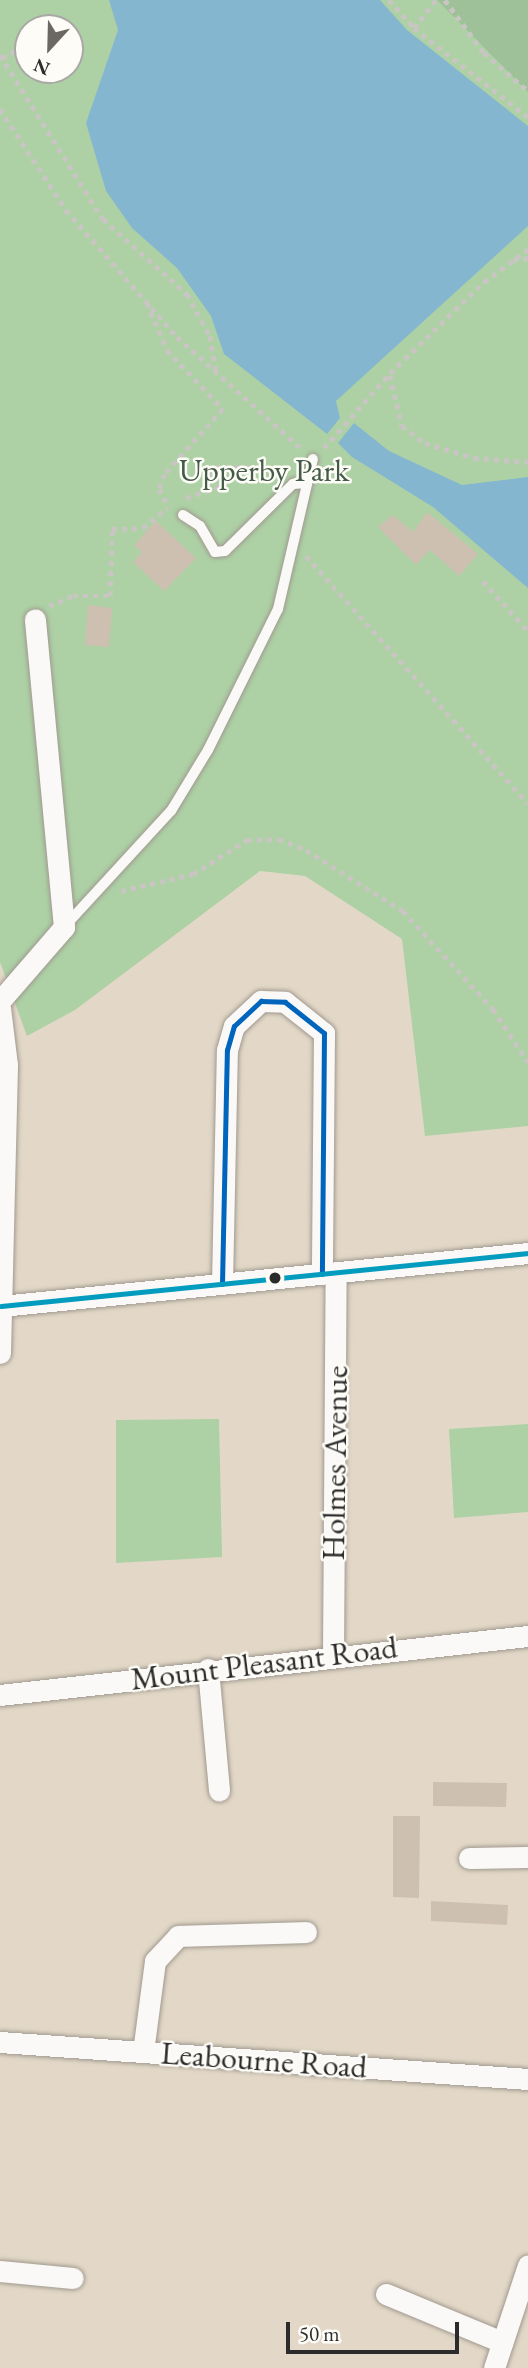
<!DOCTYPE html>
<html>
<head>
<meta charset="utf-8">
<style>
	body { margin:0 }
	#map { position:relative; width:528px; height:2368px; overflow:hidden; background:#e3d8c7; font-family:"EB Garamond",serif }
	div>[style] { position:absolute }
	.green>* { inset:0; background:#add1a5 }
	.forest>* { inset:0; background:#9fc19a }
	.water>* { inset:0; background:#84b6d0 }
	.building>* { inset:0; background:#cdc0b0 }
	.path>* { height:4.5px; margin-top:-2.25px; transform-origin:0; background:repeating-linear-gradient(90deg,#c8c5c2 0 5px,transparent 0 10px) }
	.roads { filter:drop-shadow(0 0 2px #a09a90) drop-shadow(0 0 2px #a09a90) }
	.service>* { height:10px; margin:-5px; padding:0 5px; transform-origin:5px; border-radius:5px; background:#fbf9f7 }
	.minor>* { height:21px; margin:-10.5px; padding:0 10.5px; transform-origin:10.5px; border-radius:10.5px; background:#fbf9f7 }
	.bus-1>* { height:5px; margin:-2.5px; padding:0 2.5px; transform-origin:2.5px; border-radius:2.5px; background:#0065bd }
	.bus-2>* { height:5px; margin:-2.5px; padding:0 2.5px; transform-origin:2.5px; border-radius:2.5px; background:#049cbe }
	.dots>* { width:19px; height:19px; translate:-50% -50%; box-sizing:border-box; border:4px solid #fdfcf7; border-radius:50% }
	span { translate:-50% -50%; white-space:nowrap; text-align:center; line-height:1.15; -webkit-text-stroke:5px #fdfcf7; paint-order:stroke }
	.park-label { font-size:32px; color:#445b47 }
	.street-label { font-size:32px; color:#2b2b2b }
	.north { position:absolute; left:14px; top:14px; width:70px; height:70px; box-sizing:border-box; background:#fdfcf7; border:2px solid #a9a8a5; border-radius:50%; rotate:202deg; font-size:19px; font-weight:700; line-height:28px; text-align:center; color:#2b2b2b }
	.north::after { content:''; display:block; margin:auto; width:24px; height:32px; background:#6b6862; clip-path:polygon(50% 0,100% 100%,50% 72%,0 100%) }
	.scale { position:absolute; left:286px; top:2322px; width:173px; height:32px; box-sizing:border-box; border:4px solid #2b2b2b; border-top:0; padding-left:9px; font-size:21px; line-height:24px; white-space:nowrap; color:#2b2b2b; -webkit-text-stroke:5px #fdfcf7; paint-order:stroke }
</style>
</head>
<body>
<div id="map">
	<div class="green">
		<div style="clip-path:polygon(evenodd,0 0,528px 0,528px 1126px,425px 1136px,402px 939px,305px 876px,260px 871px,75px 1010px,27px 1036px,0 962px,0 0,28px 28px,70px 28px,70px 70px,28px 70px,28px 28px)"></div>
		<div style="clip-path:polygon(219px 1419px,222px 1557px,116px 1563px,116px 1420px)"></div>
		<div style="clip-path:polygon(528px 1424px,528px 1512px,454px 1518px,449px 1429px)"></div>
	</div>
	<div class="forest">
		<div style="clip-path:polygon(437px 0,528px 0,528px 92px)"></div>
	</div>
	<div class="water">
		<div style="clip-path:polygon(109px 0,380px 0,407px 30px,528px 126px,528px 226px,336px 401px,340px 418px,327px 434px,224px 354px,211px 316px,177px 268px,132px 228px,106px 191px,86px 123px,118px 30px)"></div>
		<div style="clip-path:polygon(354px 423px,389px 451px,462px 485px,528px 477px,528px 588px,433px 507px,352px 457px,338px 443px)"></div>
	</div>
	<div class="building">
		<div style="clip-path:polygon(427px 512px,478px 554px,459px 576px,430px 550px,416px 565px,378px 527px,393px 515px,413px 532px)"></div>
		<div style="clip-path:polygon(156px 521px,196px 558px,164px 591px,133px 562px,142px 552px,134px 545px)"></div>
		<div style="clip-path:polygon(88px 605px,112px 608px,109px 647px,85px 645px)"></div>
		<div style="clip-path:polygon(433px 1782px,507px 1783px,506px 1807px,433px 1806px)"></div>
		<div style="clip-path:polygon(393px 1816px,420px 1816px,419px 1898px,393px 1897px)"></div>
		<div style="clip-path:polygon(431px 1901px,508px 1905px,507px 1925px,431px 1921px)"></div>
	</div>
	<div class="path">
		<div style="left:389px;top:0;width:38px;rotate:48deg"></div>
		<div style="left:414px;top:28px;width:145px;rotate:38deg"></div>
		<div style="left:445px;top:0;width:66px;rotate:53.7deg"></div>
		<div style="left:484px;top:53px;width:58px;rotate:40.8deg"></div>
		<div style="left:414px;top:28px;width:36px;rotate:-52deg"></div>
		<div style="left:18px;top:50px;width:11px;rotate:-80deg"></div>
		<div style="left:20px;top:39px;width:9px;rotate:-21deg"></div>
		<div style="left:18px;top:50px;width:12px;rotate:31deg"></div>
		<div style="left:0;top:55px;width:194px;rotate:57.9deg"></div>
		<div style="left:103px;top:219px;width:113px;rotate:41.8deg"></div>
		<div style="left:187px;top:294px;width:48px;rotate:61.3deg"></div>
		<div style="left:210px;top:336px;width:36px;rotate:80deg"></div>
		<div style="left:2px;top:58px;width:18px;rotate:-27deg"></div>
		<div style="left:0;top:109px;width:121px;rotate:56.8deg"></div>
		<div style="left:66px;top:210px;width:169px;rotate:48.8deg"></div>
		<div style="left:177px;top:337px;width:168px;rotate:41.9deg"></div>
		<div style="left:513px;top:260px;width:15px;rotate:-8deg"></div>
		<div style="left:147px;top:303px;width:51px;rotate:66.9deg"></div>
		<div style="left:167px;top:350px;width:81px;rotate:46.5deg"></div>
		<div style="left:223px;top:409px;width:87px;rotate:131.7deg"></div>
		<div style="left:165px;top:474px;width:16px;rotate:112deg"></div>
		<div style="left:159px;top:489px;width:21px;rotate:61deg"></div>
		<div style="left:390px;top:375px;width:52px;rotate:76.8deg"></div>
		<div style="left:402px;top:426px;width:29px;rotate:36deg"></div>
		<div style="left:425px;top:443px;width:51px;rotate:17deg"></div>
		<div style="left:474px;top:458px;width:54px;rotate:4.2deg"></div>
		<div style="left:324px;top:448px;width:100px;rotate:-48.7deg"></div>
		<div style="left:390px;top:373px;width:131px;rotate:-44.1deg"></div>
		<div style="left:484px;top:282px;width:55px;rotate:-36.9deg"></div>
		<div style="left:186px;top:498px;width:36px;rotate:-19deg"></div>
		<div style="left:220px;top:486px;width:6px;rotate:-72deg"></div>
		<div style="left:222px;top:480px;width:13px;rotate:-148deg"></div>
		<div style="left:211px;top:473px;width:7px;rotate:-56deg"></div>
		<div style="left:215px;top:467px;width:71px;rotate:0.8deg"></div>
		<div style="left:306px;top:556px;width:332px;rotate:48.1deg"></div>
		<div style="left:483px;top:581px;width:67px;rotate:48deg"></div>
		<div style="left:49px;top:606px;width:26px;rotate:-23deg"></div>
		<div style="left:73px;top:596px;width:37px"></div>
		<div style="left:110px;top:596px;width:67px;rotate:-88.3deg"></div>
		<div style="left:112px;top:529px;width:31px;rotate:-2deg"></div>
		<div style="left:143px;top:528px;width:31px;rotate:-40deg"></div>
		<div style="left:121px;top:891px;width:74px;rotate:-13.3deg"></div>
		<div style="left:193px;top:874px;width:64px;rotate:-32.2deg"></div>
		<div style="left:247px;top:840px;width:32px;rotate:-2deg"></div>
		<div style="left:279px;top:839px;width:29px;rotate:22deg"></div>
		<div style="left:306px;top:850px;width:115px;rotate:32.2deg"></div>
		<div style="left:403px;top:911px;width:133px;rotate:47.4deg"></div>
		<div style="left:493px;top:1009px;width:64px;rotate:56.6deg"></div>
	</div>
	<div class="roads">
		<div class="service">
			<div style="left:183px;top:515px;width:20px;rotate:33deg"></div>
			<div style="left:200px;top:526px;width:30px;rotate:60deg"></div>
			<div style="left:215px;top:552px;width:10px;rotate:-6deg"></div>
			<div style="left:225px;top:551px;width:95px;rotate:-44.6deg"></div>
			<div style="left:293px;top:484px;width:14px;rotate:-4deg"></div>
			<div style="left:66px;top:925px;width:155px;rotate:-47.4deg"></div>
			<div style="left:171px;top:811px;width:71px;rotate:-58.8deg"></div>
			<div style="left:208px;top:750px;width:157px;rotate:-63.6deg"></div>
			<div style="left:278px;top:609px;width:154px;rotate:-76.9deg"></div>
		</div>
		<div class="minor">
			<div style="left:0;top:1001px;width:98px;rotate:-49.1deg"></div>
			<div style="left:64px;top:927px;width:309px;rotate:-95.4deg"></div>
			<div style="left:0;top:1008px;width:57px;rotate:83deg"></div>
			<div style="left:7px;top:1065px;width:288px;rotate:91.4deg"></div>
			<div style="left:222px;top:1284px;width:234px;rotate:-88.8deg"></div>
			<div style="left:227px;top:1050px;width:25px;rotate:-74deg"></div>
			<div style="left:234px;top:1026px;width:37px;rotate:-43deg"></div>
			<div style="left:261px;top:1001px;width:24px;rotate:2deg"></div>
			<div style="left:285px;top:1002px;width:50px;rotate:38.5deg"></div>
			<div style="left:324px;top:1033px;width:241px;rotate:90.5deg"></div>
			<div style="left:1px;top:1306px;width:530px;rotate:-5.74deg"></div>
			<div style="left:333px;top:1654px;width:382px;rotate:-89.6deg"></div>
			<div style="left:208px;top:1669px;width:122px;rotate:84.8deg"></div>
			<div style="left:0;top:1695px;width:531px;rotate:-6.38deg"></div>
			<div style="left:469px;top:1858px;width:59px;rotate:-1deg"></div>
			<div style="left:0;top:2042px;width:529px;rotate:4.01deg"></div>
			<div style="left:143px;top:2052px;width:92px;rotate:-82.5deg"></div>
			<div style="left:155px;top:1961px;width:34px;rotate:-47deg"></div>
			<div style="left:178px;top:1936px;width:128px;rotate:-1.8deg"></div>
			<div style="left:0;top:2271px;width:73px;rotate:5.5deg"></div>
			<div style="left:386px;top:2294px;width:126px;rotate:22.5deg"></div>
			<div style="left:494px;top:2368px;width:108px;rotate:-71.7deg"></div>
		</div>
	</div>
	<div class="bus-1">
		<div style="left:222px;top:1284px;width:234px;rotate:-88.8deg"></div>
		<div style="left:227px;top:1050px;width:25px;rotate:-74deg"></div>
		<div style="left:234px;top:1026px;width:37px;rotate:-43deg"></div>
		<div style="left:261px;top:1001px;width:24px;rotate:2deg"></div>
		<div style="left:285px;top:1002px;width:50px;rotate:38.5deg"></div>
		<div style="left:324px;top:1033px;width:241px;rotate:90.5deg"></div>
	</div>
	<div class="bus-2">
		<div style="left:1px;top:1306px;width:530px;rotate:-5.74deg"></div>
	</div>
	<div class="dots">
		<div style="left:275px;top:1278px;background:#2b2b2b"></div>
	</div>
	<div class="park-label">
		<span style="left:264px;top:470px">Upperby Park</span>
	</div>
	<div class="street-label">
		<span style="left:335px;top:1463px;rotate:-89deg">Holmes Avenue</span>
		<span style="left:264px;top:1663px;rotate:-7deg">Mount Pleasant Road</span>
		<span style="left:264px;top:2060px;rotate:4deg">Leabourne Road</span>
	</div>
	<div class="north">N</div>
	<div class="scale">50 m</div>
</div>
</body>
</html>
